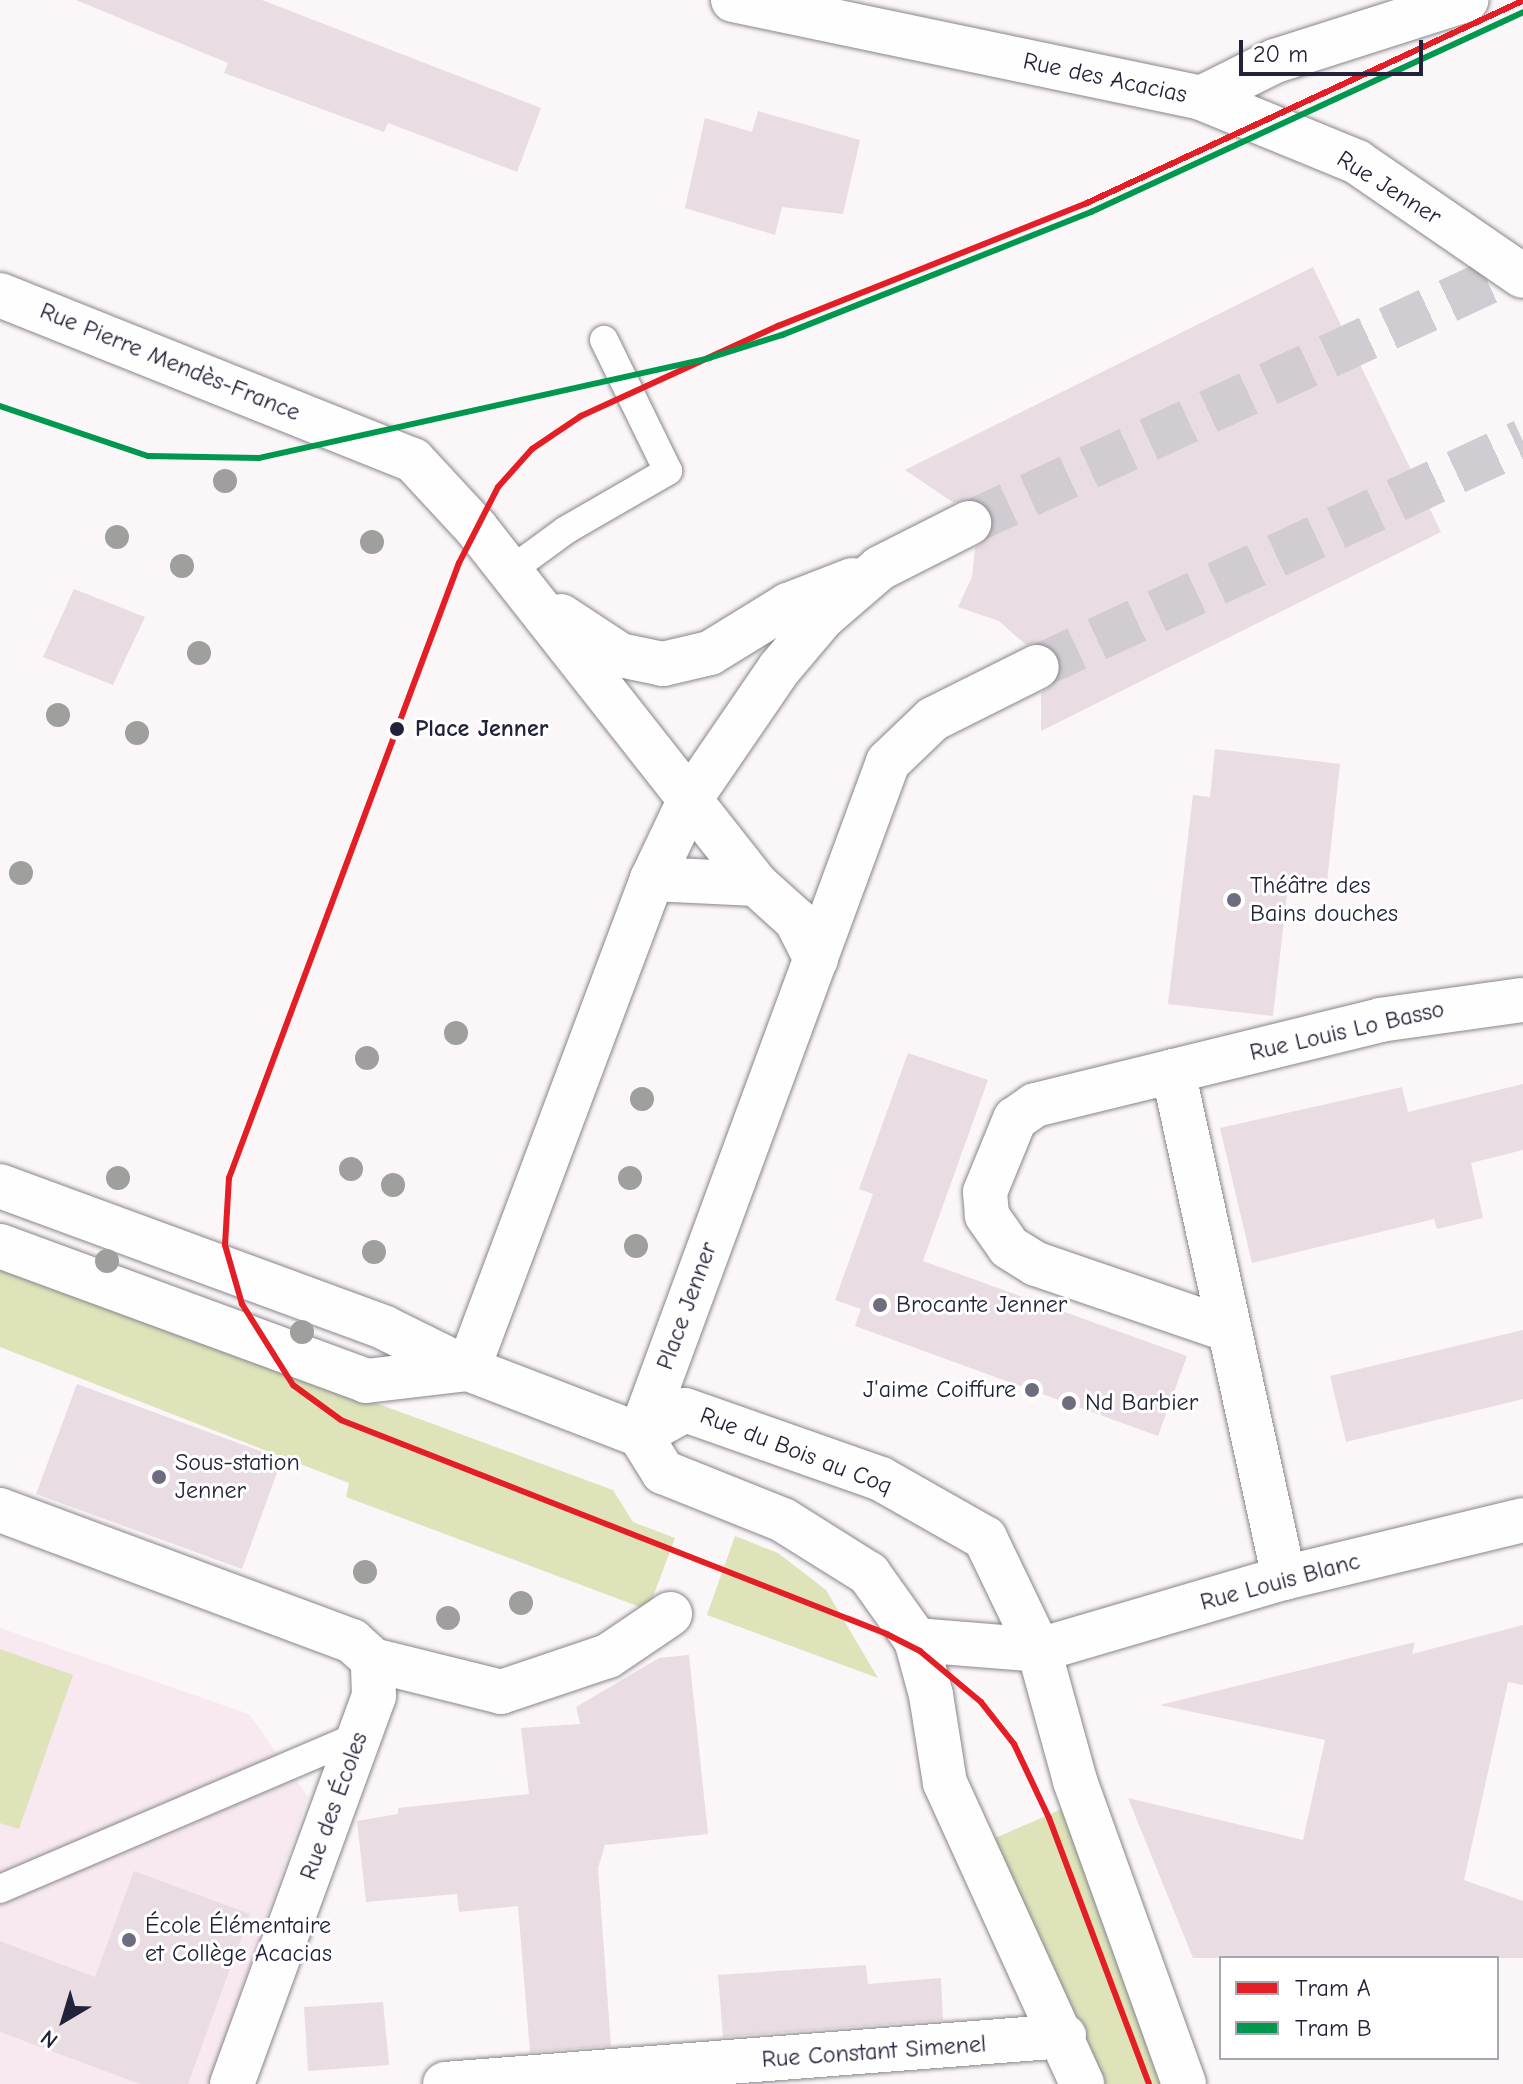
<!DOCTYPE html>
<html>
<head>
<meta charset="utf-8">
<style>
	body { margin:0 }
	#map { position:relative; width:1523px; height:2084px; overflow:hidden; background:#fbf6f8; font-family:"Comic Neue",sans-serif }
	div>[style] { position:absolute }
	.built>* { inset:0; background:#f8e9f0 }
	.green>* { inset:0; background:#dee3ba }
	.building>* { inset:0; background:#e9dde3 }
	.secondary-tunnel>* { height:44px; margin-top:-22px; transform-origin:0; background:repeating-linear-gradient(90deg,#d0ccd2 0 44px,transparent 0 66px) }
	.roads { filter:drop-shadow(0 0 2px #88868c) drop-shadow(0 0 2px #88868c) }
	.lane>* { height:28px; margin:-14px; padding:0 14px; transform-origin:14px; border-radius:14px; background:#fefefe }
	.street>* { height:44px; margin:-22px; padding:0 22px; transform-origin:22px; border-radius:22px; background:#fefefe }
	.secondary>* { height:44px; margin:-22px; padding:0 22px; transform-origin:22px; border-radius:22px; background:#fefefe }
	.tram-1>* { height:6px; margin:-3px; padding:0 3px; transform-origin:3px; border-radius:3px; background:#e41e25 }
	.tram-2>* { height:6px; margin:-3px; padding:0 3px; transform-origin:3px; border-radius:3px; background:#00984e }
	.trees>* { width:24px; height:24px; margin:-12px; border-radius:50%; background:#9f9f9d }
	.dots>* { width:22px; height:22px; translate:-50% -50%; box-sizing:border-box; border:4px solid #fff; border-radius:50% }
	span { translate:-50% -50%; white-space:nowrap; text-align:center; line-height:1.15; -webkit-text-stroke:6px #fff; paint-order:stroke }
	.street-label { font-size:24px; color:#22223b }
	.stop-label { font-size:24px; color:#22223b; font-weight:700 }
	.left { translate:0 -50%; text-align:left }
	.poi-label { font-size:24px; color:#22223b }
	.right { translate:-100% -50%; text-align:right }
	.legend { position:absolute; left:1219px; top:1956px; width:280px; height:104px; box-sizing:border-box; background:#fff; border:2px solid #a7a7b1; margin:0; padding:10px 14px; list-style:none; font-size:24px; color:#22223b }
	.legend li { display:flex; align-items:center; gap:16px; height:40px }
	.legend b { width:40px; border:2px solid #a7a7b1 }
	.north { position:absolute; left:24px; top:1980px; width:80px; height:80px; -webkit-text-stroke:6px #fff; paint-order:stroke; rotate:218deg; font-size:22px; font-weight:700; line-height:32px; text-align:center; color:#22223b }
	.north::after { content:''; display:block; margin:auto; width:28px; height:36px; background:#22223b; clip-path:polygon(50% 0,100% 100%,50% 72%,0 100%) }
	.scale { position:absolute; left:1239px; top:40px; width:184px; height:36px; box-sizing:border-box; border:4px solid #22223b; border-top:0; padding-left:10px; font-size:24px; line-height:28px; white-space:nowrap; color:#22223b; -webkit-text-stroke:6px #fff; paint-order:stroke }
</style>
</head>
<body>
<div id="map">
	<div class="built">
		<div style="clip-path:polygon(0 1628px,249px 1714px,308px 1797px,209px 2084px,0 2084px)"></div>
	</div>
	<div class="green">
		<div style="clip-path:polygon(0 1265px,613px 1490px,633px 1522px,675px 1538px,648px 1610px,346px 1497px,349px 1483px,0 1347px)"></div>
		<div style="clip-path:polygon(735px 1536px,778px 1553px,826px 1590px,878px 1678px,707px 1615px)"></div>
		<div style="clip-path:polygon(0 1649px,73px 1675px,19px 1829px,0 1823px)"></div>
		<div style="clip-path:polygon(1064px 1808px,1163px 2084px,1096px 2084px,986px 1842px)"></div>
	</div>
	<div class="building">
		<div style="clip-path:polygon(76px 0,262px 0,541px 108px,517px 172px,388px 123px,384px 132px,224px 73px,228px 63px)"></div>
		<div style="clip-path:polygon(758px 111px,860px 140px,843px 214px,782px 207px,775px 235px,685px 208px,705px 118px,752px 132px)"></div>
		<div style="clip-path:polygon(1313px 267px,1441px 532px,1041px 731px,1041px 693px,1058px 680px,1059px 655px,1039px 642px,1026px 645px,999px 621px,958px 607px,972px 577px,975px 548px,990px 536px,991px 511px,971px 498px,954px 503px,905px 470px)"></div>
		<div style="clip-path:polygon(74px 589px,145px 617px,113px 685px,43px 657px)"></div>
		<div style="clip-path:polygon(1215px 749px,1340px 764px,1326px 891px,1288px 886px,1273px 1016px,1168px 1004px,1193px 795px,1210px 797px)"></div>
		<div style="clip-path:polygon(908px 1053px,988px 1080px,923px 1261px,1187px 1356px,1158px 1436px,855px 1326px,861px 1309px,835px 1300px,873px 1194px,859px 1189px)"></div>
		<div style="clip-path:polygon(1523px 1084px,1523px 1150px,1471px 1163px,1483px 1218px,1437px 1229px,1434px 1219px,1252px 1263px,1220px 1128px,1402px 1087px,1408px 1112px)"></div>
		<div style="clip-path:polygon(1523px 1330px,1523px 1399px,1346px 1442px,1330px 1376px)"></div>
		<div style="clip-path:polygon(77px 1384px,282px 1459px,242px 1569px,36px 1494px)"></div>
		<div style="clip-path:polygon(1523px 1625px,1523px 1685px,1508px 1682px,1464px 1880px,1523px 1901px,1523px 1958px,1193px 1958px,1128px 1798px,1303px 1840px,1325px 1740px,1160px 1705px,1415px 1642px,1412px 1654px)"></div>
		<div style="clip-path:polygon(689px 1655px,708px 1834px,605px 1845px,598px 1868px,611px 2046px,530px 2052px,518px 1906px,459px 1912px,457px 1894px,366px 1902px,357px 1821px,398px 1814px,398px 1808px,529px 1794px,521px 1728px,580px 1724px,576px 1707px,659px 1658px)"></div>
		<div style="clip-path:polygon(134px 1871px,250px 1914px,188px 2084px,140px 2084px,0 2032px,0 1941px,95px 1977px)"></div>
		<div style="clip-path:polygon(866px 1965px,868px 1984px,941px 1978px,943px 2020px,723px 2037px,718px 1975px)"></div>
		<div style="clip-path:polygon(383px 2002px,389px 2065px,308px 2071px,304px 2007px)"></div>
	</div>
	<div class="secondary-tunnel">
		<div style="left:969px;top:523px;width:611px;rotate:-24.89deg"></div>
		<div style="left:1037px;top:667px;width:536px;rotate:-24.94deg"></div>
	</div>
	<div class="roads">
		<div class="lane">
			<div style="left:510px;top:571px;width:69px;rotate:-36.2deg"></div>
			<div style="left:566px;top:530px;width:118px;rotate:-30deg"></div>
			<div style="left:668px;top:471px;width:146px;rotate:-116deg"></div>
			<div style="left:0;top:1889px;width:390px;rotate:-23.1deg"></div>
		</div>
		<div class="street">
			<div style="left:1201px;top:98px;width:83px;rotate:-26.6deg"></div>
			<div style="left:1275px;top:61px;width:201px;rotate:-17.7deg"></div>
			<div style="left:1173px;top:1071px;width:519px;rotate:77.65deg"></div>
			<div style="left:0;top:1186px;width:410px;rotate:20.2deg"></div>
			<div style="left:385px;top:1328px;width:93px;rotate:26.3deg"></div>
			<div style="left:0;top:1246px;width:390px;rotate:20.2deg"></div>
			<div style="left:366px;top:1381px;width:103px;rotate:-6.7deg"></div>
			<div style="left:1229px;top:1330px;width:204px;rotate:-161.1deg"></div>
			<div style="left:1036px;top:1264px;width:32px;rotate:-148deg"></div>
			<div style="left:1009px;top:1247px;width:39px;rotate:-125deg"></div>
			<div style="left:987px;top:1215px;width:23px;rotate:-95deg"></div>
			<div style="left:985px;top:1192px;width:79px;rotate:-67.7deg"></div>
			<div style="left:1015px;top:1119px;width:24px;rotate:-35deg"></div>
			<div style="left:1035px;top:1105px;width:355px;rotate:-13.8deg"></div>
			<div style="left:1380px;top:1020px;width:144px;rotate:-8deg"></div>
			<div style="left:0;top:1510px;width:376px;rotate:20.4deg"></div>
			<div style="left:352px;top:1641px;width:28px;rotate:42deg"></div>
			<div style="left:373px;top:1660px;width:132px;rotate:14deg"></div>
			<div style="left:501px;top:1692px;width:113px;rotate:-18.6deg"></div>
			<div style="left:608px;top:1656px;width:75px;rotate:-34.1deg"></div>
			<div style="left:232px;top:2084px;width:413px;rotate:-69.9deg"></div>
			<div style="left:374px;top:1696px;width:36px;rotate:-92deg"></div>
			<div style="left:445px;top:2084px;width:621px;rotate:-4.43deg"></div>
		</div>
		<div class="secondary">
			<div style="left:733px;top:0;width:478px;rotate:11.8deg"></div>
			<div style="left:1201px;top:98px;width:169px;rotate:22.3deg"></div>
			<div style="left:1357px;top:162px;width:201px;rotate:34.5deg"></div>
			<div style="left:0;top:295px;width:445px;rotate:21.8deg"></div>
			<div style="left:413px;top:460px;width:93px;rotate:47.2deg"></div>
			<div style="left:476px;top:528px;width:453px;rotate:51.8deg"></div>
			<div style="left:756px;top:884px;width:54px;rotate:42deg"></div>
			<div style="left:796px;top:920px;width:44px;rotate:62.9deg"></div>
			<div style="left:561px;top:616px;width:71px;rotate:33.5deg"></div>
			<div style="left:620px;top:655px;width:44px;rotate:11.8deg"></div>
			<div style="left:663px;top:664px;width:48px;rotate:-13.2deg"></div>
			<div style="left:710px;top:653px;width:92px;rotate:-31.6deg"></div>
			<div style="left:788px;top:605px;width:69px;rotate:-21.3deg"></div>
			<div style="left:652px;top:879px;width:104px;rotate:2.8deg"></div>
			<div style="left:640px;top:1435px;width:184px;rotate:-159deg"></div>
			<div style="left:468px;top:1369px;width:523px;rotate:-69.42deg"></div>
			<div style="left:652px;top:879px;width:89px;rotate:-64.6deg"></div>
			<div style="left:690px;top:799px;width:158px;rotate:-55.6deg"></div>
			<div style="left:779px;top:669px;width:68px;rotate:-49.8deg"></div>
			<div style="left:823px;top:617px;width:75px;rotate:-40.7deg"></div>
			<div style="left:880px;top:568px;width:100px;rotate:-26.8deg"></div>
			<div style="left:640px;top:1435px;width:51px;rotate:-29.1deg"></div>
			<div style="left:685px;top:1410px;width:208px;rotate:19.4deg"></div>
			<div style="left:881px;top:1479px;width:120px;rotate:29.6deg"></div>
			<div style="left:985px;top:1538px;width:124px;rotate:64.3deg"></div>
			<div style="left:1039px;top:1650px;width:136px;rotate:74.6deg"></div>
			<div style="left:1075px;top:1781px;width:322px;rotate:70.2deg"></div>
			<div style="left:640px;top:1435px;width:717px;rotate:-69.77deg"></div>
			<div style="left:888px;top:762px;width:62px;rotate:-43.7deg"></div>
			<div style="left:933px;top:719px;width:116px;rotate:-26.6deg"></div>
			<div style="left:640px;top:1435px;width:44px;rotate:58.1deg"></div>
			<div style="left:663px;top:1472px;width:129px;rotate:21.8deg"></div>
			<div style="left:783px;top:1520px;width:102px;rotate:32.1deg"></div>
			<div style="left:869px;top:1574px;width:81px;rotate:54.5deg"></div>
			<div style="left:916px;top:1640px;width:57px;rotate:74.7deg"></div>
			<div style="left:931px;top:1695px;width:89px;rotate:81deg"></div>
			<div style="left:945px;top:1783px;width:331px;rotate:65.5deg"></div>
			<div style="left:916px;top:1640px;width:123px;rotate:4.6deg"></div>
			<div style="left:1039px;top:1650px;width:255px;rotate:-16.4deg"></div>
			<div style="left:1284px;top:1578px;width:246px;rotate:-13.6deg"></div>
		</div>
	</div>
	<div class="tram-1">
		<div style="left:1149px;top:2084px;width:284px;rotate:-110.6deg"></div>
		<div style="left:1049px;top:1818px;width:82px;rotate:-115.3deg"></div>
		<div style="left:1014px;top:1744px;width:53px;rotate:-128.2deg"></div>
		<div style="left:981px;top:1702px;width:80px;rotate:-140.1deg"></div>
		<div style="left:920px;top:1651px;width:37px;rotate:-153deg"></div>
		<div style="left:887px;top:1634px;width:586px;rotate:-158.6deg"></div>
		<div style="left:341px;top:1420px;width:59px;rotate:-143.9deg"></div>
		<div style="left:293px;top:1385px;width:96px;rotate:-122.2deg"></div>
		<div style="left:242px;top:1304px;width:61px;rotate:-106.1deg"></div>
		<div style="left:225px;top:1245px;width:67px;rotate:-86.6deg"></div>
		<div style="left:229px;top:1178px;width:657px;rotate:-69.5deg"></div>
		<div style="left:459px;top:563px;width:85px;rotate:-62.8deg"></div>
		<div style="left:498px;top:487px;width:51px;rotate:-48.2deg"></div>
		<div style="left:532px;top:449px;width:59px;rotate:-34deg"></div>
		<div style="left:581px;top:416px;width:217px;rotate:-24.6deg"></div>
		<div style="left:778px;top:326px;width:333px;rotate:-21.7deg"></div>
		<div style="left:1087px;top:203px;width:481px;rotate:-24.9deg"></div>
	</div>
	<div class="tram-2">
		<div style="left:0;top:406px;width:156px;rotate:18.7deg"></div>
		<div style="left:148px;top:456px;width:111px;rotate:1deg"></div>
		<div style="left:259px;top:458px;width:461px;rotate:-12.5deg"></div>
		<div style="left:709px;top:358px;width:77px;rotate:-17.5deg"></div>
		<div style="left:782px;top:335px;width:333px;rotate:-21.7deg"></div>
		<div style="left:1091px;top:212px;width:476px;rotate:-24.8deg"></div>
	</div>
	<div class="trees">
		<div style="left:225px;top:481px"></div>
		<div style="left:117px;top:537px"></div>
		<div style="left:372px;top:542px"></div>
		<div style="left:182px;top:566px"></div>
		<div style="left:199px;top:653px"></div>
		<div style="left:58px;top:715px"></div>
		<div style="left:137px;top:733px"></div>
		<div style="left:21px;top:873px"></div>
		<div style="left:456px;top:1033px"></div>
		<div style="left:367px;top:1058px"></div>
		<div style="left:642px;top:1099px"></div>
		<div style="left:351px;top:1169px"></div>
		<div style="left:118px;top:1178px"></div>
		<div style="left:630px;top:1178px"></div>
		<div style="left:393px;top:1185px"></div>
		<div style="left:636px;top:1246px"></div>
		<div style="left:374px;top:1252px"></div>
		<div style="left:107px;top:1261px"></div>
		<div style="left:302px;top:1332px"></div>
		<div style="left:365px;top:1572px"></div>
		<div style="left:521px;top:1603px"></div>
		<div style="left:448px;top:1618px"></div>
	</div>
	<div class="dots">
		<div style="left:397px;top:729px;background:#22223b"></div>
		<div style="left:1234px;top:900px;background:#6e6c7d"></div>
		<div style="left:880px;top:1305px;background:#6e6c7d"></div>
		<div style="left:1032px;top:1390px;background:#6e6c7d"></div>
		<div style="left:1069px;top:1403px;background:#6e6c7d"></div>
		<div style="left:159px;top:1477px;background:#6e6c7d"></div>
		<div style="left:129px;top:1940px;background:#6e6c7d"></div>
	</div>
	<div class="street-label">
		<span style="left:1105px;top:78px;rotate:12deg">Rue des Acacias</span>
		<span style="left:1389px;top:188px;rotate:32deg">Rue Jenner</span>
		<span style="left:170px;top:362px;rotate:22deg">Rue Pierre Mendès-France</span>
		<span style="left:1347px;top:1031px;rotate:-13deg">Rue Louis Lo Basso</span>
		<span style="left:687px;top:1306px;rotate:-70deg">Place Jenner</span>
		<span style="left:796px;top:1451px;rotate:21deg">Rue du Bois au Coq</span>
		<span style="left:1280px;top:1582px;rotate:-15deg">Rue Louis Blanc</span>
		<span style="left:334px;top:1806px;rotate:-70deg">Rue des Écoles</span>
		<span style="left:874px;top:2052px;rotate:-4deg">Rue Constant Simenel</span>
	</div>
	<div class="stop-label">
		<span class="left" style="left:415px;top:729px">Place Jenner</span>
	</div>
	<div class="poi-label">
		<span class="left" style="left:1250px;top:900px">Théâtre des<br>Bains douches</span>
		<span class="left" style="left:896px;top:1305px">Brocante Jenner</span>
		<span class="right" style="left:1016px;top:1390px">J'aime Coiffure</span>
		<span class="left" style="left:1085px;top:1403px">Nd Barbier</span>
		<span class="left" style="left:175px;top:1477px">Sous-station<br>Jenner</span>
		<span class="left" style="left:145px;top:1940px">École Élémentaire<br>et Collège Acacias</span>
	</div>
	<ul class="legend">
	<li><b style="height:10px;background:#e41e25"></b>Tram A</li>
	<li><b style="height:10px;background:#00984e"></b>Tram B</li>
	</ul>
	<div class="north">N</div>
	<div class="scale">20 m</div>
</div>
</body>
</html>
